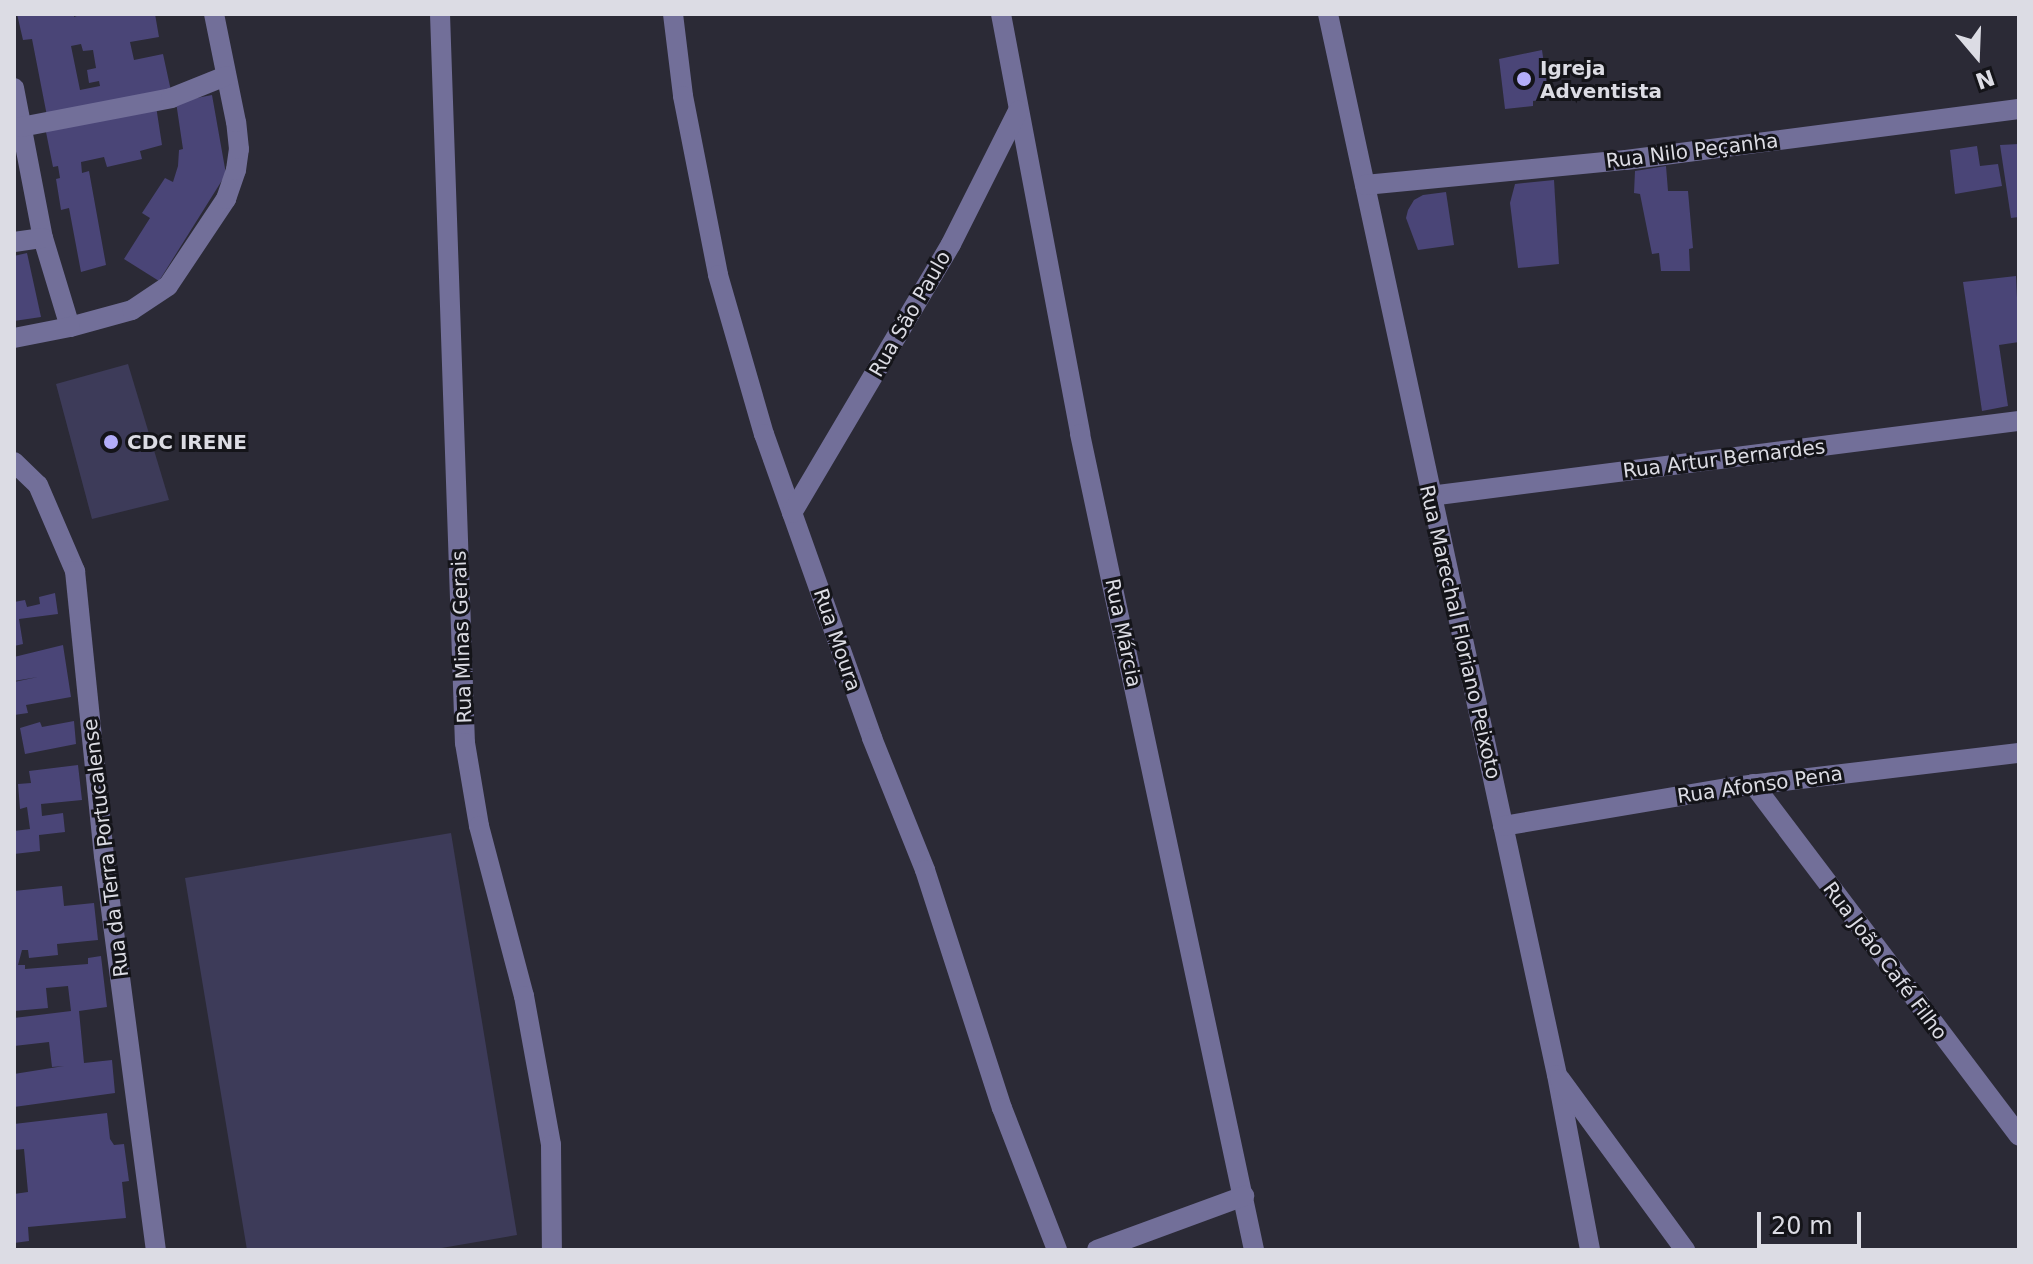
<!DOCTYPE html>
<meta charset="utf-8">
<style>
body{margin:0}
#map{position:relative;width:2033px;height:1264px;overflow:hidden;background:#2b2a36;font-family:"DejaVu Sans",sans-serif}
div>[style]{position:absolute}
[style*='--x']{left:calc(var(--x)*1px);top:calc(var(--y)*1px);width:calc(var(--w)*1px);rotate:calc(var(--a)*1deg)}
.green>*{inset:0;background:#3d3b59}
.building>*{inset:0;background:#4a4577}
.minor>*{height:20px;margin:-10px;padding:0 10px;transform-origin:10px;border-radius:10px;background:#726f99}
.dots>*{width:22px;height:22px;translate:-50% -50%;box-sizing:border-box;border:4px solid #141419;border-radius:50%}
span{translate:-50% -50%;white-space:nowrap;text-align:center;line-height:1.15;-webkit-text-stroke:6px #141419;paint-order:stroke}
.poi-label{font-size:20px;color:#dcdce4;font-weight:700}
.left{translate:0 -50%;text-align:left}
.street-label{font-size:20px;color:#dcdce4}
.frame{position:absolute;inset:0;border:16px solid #dcdce4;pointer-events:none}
.north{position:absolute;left:1937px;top:16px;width:80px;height:80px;-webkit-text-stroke:6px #141419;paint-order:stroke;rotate:161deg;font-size:22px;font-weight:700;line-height:32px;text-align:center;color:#dcdce4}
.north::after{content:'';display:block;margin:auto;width:28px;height:36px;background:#dcdce4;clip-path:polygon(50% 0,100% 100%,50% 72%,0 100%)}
.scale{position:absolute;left:1757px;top:1212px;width:104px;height:36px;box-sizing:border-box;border:4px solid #dcdce4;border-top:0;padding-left:10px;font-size:24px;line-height:28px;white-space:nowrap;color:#dcdce4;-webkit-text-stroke:6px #141419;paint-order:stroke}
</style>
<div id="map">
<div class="green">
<div style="clip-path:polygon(128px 364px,169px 500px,92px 519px,56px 384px)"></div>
<div style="clip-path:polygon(451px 833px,517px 1235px,430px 1250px,247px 1250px,185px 878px)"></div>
</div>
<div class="building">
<div style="clip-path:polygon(evenodd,17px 14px,74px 14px,74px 17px,82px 14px,155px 14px,159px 37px,130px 42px,134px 60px,163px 54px,171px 91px,47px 116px,32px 39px,23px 40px,17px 14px,81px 44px,83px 51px,93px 50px,96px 68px,87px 70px,89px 83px,99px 81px,100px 86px,80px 90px,71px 46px,81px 44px)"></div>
<div style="clip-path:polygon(1542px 50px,1549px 99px,1533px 101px,1533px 106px,1505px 109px,1499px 59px)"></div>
<div style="clip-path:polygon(212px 95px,226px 174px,159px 281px,124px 259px,150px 218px,142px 213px,165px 178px,173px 182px,178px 166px,179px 150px,183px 149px,176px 102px)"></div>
<div style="clip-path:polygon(156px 106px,162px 145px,140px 151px,142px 159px,107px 167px,104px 157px,81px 162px,82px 173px,89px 171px,106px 265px,81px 272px,69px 208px,61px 210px,56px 179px,60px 178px,58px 166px,53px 167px,45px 127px)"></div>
<div style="clip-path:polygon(2019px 144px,2019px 217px,2011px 218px,2000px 145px)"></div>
<div style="clip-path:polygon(1977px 146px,1980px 166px,1998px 164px,2002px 186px,1955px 194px,1950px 150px)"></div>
<div style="clip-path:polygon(1666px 166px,1668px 191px,1688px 191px,1693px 248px,1689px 249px,1690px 271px,1661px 271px,1659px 253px,1652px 254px,1640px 194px,1634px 193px,1635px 171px)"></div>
<div style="clip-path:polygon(1554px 180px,1559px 264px,1518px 268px,1510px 203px,1515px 184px)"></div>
<div style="clip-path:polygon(1446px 192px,1454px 245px,1418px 250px,1406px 218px,1408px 210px,1414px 200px,1423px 195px)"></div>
<div style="clip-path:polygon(27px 253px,41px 317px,14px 321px,14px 256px)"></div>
<div style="clip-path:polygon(2016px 276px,2019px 342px,1999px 345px,2008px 406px,1982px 411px,1963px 282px)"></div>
<div style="clip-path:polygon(55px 593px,58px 614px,19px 619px,23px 644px,14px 646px,14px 602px,25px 600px,27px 607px,40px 604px,39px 597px)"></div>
<div style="clip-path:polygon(63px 645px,71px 697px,26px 705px,28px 713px,14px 715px,14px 682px,38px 677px,14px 681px,14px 657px)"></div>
<div style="clip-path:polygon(74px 721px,76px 744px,25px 754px,20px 728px,40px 722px,42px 727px)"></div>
<div style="clip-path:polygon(78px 765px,82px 800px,41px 804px,42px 816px,63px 813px,65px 832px,39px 835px,40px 851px,14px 854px,14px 831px,30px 829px,27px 807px,20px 809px,18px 784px,31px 783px,29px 771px)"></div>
<div style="clip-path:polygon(62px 886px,64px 906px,94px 903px,98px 940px,57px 944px,58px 955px,29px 958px,28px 950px,22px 950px,18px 965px,25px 965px,25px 969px,88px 964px,88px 958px,101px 956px,107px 1007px,79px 1011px,84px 1063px,112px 1060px,115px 1093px,14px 1107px,14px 1074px,64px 1066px,52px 1067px,49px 1042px,14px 1046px,14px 1018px,71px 1011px,68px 986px,46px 988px,48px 1008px,14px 1011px,14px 891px)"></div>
<div style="clip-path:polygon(107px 1113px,110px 1139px,114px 1145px,124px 1144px,129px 1181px,122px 1182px,126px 1218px,28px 1227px,29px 1241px,14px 1243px,14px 1194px,28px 1192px,24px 1149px,14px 1150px,14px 1124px)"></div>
</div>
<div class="minor">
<div style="--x:440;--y:14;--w:729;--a:88.04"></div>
<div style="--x:465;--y:743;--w:84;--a:80.4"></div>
<div style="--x:479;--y:826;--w:176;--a:75.2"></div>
<div style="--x:524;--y:996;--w:151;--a:79.7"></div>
<div style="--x:551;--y:1145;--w:105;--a:89.5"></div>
<div style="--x:673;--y:14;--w:83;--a:83"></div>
<div style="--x:683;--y:96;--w:182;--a:78.9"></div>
<div style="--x:718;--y:275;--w:166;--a:73.9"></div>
<div style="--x:764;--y:434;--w:323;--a:70.4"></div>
<div style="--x:872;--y:738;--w:142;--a:68.1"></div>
<div style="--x:925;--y:870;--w:250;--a:72.1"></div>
<div style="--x:1002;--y:1108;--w:152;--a:68.8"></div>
<div style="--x:1001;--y:14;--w:427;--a:79.3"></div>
<div style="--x:1080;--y:434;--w:834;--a:77.96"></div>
<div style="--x:1328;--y:14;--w:1085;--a:77.82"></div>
<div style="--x:1557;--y:1075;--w:178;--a:79.3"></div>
<div style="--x:14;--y:88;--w:153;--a:79.1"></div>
<div style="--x:43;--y:238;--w:93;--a:73.1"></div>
<div style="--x:70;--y:327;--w:64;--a:-15.3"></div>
<div style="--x:132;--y:310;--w:43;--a:-33.7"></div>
<div style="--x:168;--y:286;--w:105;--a:-56.3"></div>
<div style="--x:226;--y:199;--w:31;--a:-71"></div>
<div style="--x:236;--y:170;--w:21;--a:-82"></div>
<div style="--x:239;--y:149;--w:27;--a:-96"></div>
<div style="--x:236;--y:122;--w:110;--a:-101.5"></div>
<div style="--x:21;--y:127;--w:153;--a:-10.9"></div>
<div style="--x:171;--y:98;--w:59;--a:-21.8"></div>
<div style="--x:1365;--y:185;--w:262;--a:-5.5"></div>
<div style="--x:1626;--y:160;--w:396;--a:-7.4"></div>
<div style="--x:14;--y:242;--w:29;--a:-8"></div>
<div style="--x:14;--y:338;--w:57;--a:-11.1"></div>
<div style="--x:14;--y:462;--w:33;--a:44"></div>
<div style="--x:38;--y:485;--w:94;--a:66.7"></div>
<div style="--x:75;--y:571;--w:286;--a:84.2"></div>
<div style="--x:104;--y:856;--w:397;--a:82.5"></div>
<div style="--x:1430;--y:496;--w:594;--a:-7.26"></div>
<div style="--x:792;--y:513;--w:312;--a:-59.4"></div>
<div style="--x:951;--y:244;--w:149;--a:-63.3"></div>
<div style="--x:1753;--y:784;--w:441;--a:52.9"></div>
<div style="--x:1503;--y:826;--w:233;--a:-9.6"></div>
<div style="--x:1733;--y:787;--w:288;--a:-6.8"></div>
<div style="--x:1560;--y:1079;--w:212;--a:53.8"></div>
<div style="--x:1097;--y:1250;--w:157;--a:-20.2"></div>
</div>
<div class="dots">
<div style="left:1524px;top:79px;background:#b3adf9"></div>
<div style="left:111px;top:442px;background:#b3adf9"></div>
</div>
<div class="poi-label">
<span class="left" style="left:1540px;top:80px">Igreja<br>Adventista</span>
<span class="left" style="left:127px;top:442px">CDC IRENE</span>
</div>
<div class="street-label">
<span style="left:1692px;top:151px;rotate:-7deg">Rua Nilo Peçanha</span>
<span style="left:910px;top:314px;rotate:-60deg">Rua São Paulo</span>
<span style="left:1724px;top:459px;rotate:-7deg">Rua Artur Bernardes</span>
<span style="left:1460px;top:632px;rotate:77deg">Rua Marechal Floriano Peixoto</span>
<span style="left:1123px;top:633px;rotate:78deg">Rua Márcia</span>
<span style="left:462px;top:637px;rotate:-92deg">Rua Minas Gerais</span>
<span style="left:837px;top:640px;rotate:71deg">Rua Moura</span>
<span style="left:1760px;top:785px;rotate:-8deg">Rua Afonso Pena</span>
<span style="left:106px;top:848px;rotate:-97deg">Rua da Terra Portucalense</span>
<span style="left:1885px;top:961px;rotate:53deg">Rua João Café Filho</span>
</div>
<div class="frame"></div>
<div class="north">N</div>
<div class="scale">20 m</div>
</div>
